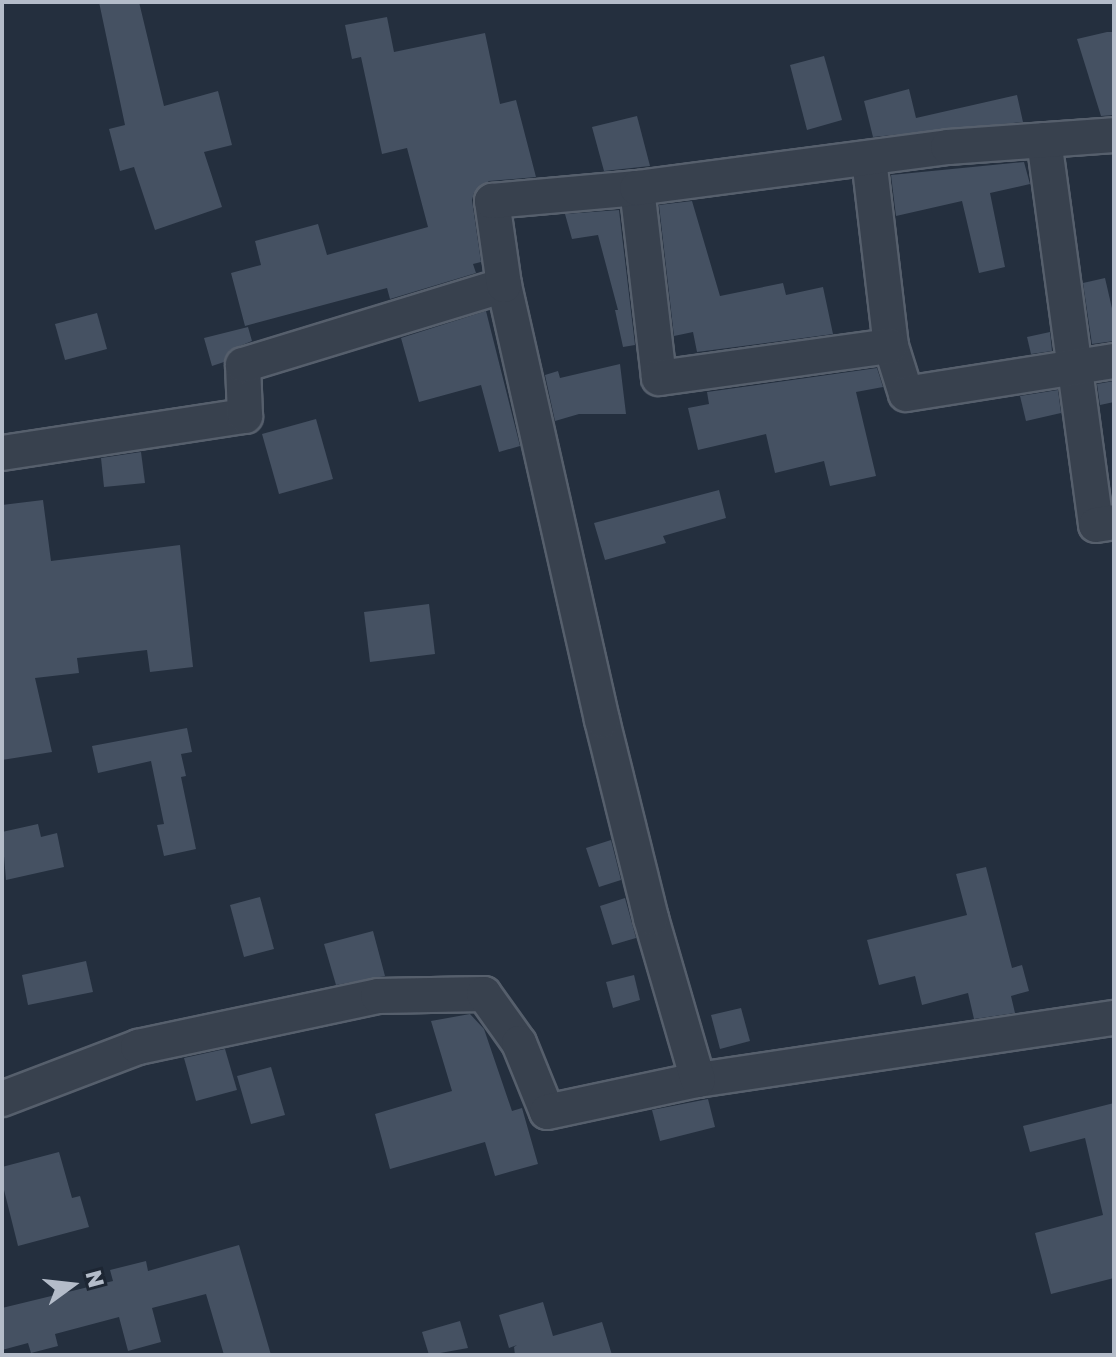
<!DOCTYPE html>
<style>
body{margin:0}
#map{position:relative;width:1116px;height:1357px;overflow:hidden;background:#242f3e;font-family:"Golos Text",sans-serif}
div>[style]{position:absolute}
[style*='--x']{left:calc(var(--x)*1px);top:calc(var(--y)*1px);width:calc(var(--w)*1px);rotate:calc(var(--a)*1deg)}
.building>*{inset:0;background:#455162}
.roads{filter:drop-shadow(2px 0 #565f6c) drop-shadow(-2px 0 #565f6c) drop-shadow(0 2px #565f6c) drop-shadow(0 -2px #565f6c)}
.street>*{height:34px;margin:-17px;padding:0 17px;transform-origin:17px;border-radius:17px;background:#38414e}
span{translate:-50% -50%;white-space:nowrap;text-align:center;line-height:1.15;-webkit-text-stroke:7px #1d2633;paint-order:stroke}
.frame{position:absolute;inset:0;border:4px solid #b4bcc9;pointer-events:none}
.north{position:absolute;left:32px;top:1245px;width:80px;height:80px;-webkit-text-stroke:6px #1d2633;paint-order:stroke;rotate:75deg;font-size:22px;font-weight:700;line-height:32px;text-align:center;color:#b4bcc9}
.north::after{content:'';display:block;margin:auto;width:28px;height:36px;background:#b4bcc9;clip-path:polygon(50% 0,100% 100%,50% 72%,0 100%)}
</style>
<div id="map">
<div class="building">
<div style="clip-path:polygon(99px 2px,139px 2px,164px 106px,218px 91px,232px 145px,204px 152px,222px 207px,155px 230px,134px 167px,120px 171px,109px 129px,125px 125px)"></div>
<div style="clip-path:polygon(387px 17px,394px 52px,485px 33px,500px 104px,516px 100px,536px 177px,489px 181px,474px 193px,472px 200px,481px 262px,473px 264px,476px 273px,390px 299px,387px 288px,245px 326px,231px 273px,261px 265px,255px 241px,318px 224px,327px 255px,428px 227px,407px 148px,382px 154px,361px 57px,352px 59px,345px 25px)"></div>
<div style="clip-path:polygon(1107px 32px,1114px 32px,1114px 115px,1101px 116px,1077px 39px)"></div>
<div style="clip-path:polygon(824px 56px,842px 120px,807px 130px,790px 65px)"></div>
<div style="clip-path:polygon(909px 89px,916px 118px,1017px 95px,1023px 122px,873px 137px,864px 101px)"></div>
<div style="clip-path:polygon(637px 116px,650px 166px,604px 171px,592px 127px)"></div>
<div style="clip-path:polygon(1024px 162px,1030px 184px,990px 193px,1005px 267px,979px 273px,962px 201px,896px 216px,891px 175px)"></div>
<div style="clip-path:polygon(692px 201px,720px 296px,783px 283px,786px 295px,823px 287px,833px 334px,697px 352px,693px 332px,674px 336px,659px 205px)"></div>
<div style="clip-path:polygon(619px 210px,635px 345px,623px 347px,615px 310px,618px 310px,598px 235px,572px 239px,565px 214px)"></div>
<div style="clip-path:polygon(1105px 278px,1114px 317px,1114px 341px,1092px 344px,1083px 283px)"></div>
<div style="clip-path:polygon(486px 311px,520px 446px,499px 452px,481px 385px,419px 402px,401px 338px)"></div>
<div style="clip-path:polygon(97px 313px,107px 349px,65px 360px,55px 324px)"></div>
<div style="clip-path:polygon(248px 327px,252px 341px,230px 350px,224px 362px,212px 366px,204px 338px)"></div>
<div style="clip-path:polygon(1050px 332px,1052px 351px,1031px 354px,1027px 337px)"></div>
<div style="clip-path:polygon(620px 364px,626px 414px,579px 414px,555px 421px,545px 375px,558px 371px,560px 378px)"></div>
<div style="clip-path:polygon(877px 368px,883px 387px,856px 392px,876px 476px,830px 486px,824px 461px,775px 473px,766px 434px,698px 450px,688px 408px,709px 404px,707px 392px)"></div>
<div style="clip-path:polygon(1114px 381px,1114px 402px,1100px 405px,1097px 384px)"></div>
<div style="clip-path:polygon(1058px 390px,1061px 413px,1026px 421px,1020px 396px)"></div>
<div style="clip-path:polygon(316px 419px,333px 479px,279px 494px,262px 434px)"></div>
<div style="clip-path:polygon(141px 452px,145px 483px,104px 487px,101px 458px)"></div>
<div style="clip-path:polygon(719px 490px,726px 518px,663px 536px,666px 543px,605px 560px,594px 523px)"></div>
<div style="clip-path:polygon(43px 500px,51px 561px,180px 545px,193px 667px,150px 672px,147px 650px,77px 658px,79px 673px,35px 678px,52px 752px,2px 760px,2px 505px)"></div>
<div style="clip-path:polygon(429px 604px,435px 654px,370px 662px,364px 612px)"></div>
<div style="clip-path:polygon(187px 728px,192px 752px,181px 754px,186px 776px,181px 777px,196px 849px,164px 856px,157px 825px,164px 824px,151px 761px,98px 773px,92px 746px)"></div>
<div style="clip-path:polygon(38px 824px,41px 837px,57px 833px,64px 867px,6px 880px,2px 832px)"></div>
<div style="clip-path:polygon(611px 840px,621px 880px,599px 887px,586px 848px)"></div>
<div style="clip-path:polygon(986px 867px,1012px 968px,1022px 965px,1029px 991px,1011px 996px,1015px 1013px,974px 1019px,968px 993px,922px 1005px,915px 976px,879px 985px,867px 940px,967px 915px,956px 874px)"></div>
<div style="clip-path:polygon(260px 897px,274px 949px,244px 957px,230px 905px)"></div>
<div style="clip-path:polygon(625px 898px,636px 938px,612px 945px,600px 906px)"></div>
<div style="clip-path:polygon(373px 931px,385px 976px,336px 985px,324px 944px)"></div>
<div style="clip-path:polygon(86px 961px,93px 992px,28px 1005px,22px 975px)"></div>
<div style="clip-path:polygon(634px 975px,640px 1000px,613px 1008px,606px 982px)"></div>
<div style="clip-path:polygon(741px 1008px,750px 1041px,720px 1049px,711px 1015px)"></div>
<div style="clip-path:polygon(470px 1014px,484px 1029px,512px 1111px,522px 1108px,538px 1164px,495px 1176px,485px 1142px,390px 1169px,375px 1114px,452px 1091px,431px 1021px)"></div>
<div style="clip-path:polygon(225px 1049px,237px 1090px,196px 1101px,184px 1058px)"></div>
<div style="clip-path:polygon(271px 1067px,285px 1115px,251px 1124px,237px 1076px)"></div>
<div style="clip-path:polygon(708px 1099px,715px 1127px,660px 1141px,652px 1110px)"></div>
<div style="clip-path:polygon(1114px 1103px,1114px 1278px,1051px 1294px,1035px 1233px,1103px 1215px,1085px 1138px,1030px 1152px,1023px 1126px)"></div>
<div style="clip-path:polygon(59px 1152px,72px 1198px,80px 1196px,89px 1227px,18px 1246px,2px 1182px,2px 1167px)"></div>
<div style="clip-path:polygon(239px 1245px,271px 1355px,224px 1355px,206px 1294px,152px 1308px,161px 1342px,128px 1351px,119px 1317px,55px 1334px,58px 1346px,31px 1353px,28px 1343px,2px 1350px,2px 1308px,113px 1281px,110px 1270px,146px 1261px,148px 1271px)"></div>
<div style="clip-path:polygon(543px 1302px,553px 1336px,602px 1322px,612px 1355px,515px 1355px,514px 1347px,517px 1345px,509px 1348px,499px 1315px)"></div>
<div style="clip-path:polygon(460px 1321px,468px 1348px,429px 1355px,422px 1332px)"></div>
</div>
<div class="roads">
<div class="street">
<div style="--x:1044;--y:140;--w:388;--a:82.3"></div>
<div style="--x:1096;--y:525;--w:18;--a:-9"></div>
<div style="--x:869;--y:159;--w:188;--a:83.3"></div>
<div style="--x:891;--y:346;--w:50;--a:72.6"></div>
<div style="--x:906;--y:394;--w:211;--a:-9"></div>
<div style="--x:637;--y:188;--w:191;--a:83.4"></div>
<div style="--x:659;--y:378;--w:234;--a:-7.9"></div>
<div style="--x:2;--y:453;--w:246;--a:-8.7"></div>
<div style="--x:245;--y:416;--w:51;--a:-92.2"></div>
<div style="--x:243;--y:365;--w:273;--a:-17"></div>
<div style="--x:698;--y:1080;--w:421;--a:-8.5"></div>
<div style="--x:2;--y:1099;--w:146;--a:-20.9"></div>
<div style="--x:138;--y:1047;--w:245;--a:-12"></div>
<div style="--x:378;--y:996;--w:106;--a:-1.1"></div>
<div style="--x:484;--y:994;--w:60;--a:54.5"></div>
<div style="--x:519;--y:1043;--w:74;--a:67.9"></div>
<div style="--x:547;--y:1112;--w:154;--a:-12"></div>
<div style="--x:698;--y:1080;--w:169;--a:-106.2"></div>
<div style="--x:651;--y:918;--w:204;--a:-103.9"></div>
<div style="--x:602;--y:720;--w:446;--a:-102.7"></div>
<div style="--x:504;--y:285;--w:85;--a:-98.1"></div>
<div style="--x:492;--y:201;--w:146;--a:-5.1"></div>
<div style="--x:637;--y:188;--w:314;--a:-7.5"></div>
<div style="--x:948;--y:147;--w:166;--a:-4.1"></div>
</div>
</div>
<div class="frame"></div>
<div class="north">N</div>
</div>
